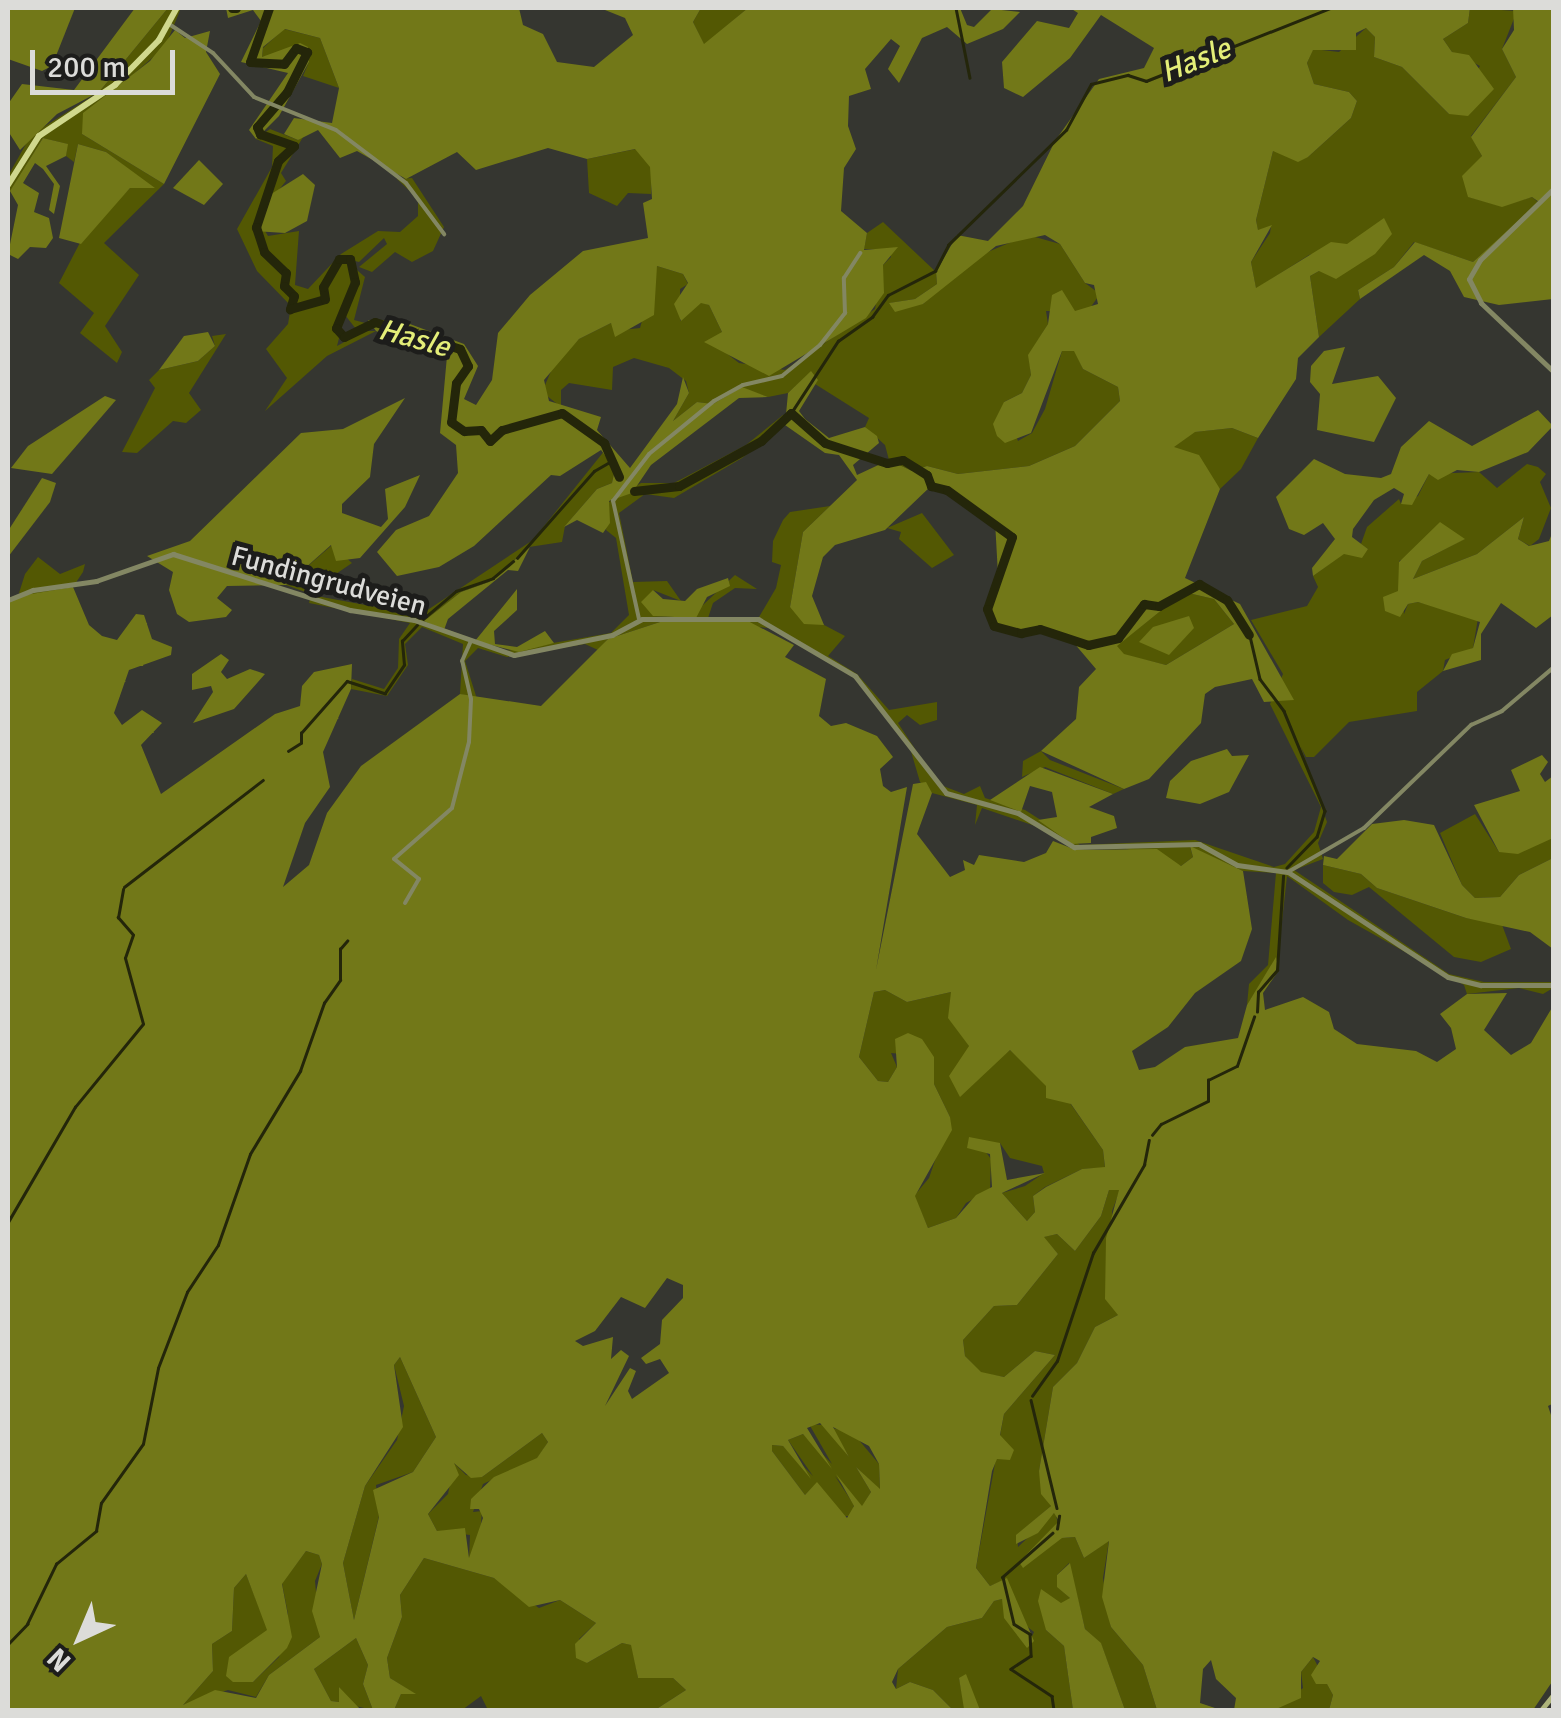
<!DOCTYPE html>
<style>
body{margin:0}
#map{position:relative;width:1561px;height:1718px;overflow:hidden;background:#353630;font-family:Signika,sans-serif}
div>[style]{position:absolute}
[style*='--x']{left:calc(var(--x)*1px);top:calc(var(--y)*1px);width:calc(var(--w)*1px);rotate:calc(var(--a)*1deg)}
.green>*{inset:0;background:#535803}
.forest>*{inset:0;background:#727818}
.stream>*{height:2.5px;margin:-1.25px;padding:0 1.25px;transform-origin:1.25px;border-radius:1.25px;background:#24260a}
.river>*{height:9px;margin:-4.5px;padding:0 4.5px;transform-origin:4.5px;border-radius:4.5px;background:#24260a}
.minor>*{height:4px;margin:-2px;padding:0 2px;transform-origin:2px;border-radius:2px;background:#838763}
.tertiary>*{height:5px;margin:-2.5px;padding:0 2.5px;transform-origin:2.5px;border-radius:2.5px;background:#838763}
.secondary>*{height:5px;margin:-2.5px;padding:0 2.5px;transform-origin:2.5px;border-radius:2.5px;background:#aeb47b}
.primary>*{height:6px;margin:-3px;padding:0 3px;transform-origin:3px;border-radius:3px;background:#d0d88d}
span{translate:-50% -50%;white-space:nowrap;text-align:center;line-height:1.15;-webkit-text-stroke:10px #1d1d1b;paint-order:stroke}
.street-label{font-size:28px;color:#dcdcd9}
.water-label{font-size:30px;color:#e4ee78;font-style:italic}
.frame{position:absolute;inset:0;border:10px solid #dcdcd9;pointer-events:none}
.north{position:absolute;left:30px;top:1588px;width:100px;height:100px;-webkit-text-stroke:8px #1d1d1b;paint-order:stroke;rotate:224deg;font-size:28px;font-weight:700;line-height:40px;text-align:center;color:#dcdcd9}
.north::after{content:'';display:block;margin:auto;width:35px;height:45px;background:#dcdcd9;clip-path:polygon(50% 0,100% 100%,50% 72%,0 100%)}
.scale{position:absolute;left:30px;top:50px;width:145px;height:45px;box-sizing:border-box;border:5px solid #dcdcd9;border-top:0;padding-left:12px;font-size:30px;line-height:35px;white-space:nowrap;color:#dcdcd9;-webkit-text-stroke:8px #1d1d1b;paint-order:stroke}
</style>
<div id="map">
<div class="green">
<div style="clip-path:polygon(168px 8px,181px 8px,165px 47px,94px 108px,82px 134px,164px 184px,104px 243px,139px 275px,105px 326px,122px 352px,117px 363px,80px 333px,94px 313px,59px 283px,85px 233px,130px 188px,153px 188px,106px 152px,78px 144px,74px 162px,66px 156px,67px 144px,43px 138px,8px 195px,8px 176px,31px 135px,99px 92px)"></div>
<div style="clip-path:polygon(701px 8px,748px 8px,704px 45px,693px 22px)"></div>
<div style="clip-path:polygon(1470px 8px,1517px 11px,1502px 49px,1516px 77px,1471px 136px,1482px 156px,1469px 197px,1501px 206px,1532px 197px,1539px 203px,1473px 262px,1414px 242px,1394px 267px,1358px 290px,1360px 299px,1319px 337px,1310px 276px,1319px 271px,1369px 224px,1347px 245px,1309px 255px,1256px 289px,1251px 262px,1270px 233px,1271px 226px,1258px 231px,1256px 220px,1273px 151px,1308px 157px,1351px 118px,1357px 101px,1349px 92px,1314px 84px,1307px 63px,1313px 49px,1339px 52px,1366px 28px,1375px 37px,1374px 57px,1402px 67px,1449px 114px,1480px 66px,1452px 52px,1443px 39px,1468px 23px)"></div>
<div style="clip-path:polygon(284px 29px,320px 38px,339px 88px,303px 76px,309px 62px,286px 53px,262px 57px,263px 48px)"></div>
<div style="clip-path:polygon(270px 129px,298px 140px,305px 134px,281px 173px,286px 181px,257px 217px,268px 236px,299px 231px,295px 285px,308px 289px,341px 254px,378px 231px,400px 232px,418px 216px,418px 199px,397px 179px,412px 178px,444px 227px,433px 251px,412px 262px,395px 252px,372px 272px,359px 267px,387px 244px,384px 238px,359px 262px,343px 258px,365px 277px,354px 320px,369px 324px,356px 329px,345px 315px,337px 346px,365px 331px,376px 331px,327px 356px,265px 411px,287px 378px,266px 349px,288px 324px,291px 306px,257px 271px,237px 229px,272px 167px,273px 146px,256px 139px)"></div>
<div style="clip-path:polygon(636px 149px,651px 167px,651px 194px,628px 193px,617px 206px,589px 193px,587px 159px)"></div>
<div style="clip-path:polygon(883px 222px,936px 272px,937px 284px,915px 299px,890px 303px,923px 304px,971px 259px,1028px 235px,1060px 244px,1085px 283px,1100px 294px,1088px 311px,1046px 311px,1048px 324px,1029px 355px,1031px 375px,1022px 393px,1004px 402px,1018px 441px,1032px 433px,1045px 409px,1062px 351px,1075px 350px,1083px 369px,1118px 387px,1120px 401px,1075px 446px,1029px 466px,958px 474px,927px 466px,912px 471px,889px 460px,885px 445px,865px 427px,869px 418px,815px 384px,811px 372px,788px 393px,768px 397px,741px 388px,713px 404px,697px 402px,673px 421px,689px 393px,686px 381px,669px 368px,634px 358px,613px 367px,612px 390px,569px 383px,561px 390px,561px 407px,542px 392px,555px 362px,579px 339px,611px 323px,622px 330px,640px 328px,657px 266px,683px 274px,688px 284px,680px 289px,680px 321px,701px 302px,709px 305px,722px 332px,721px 349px,739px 363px,785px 370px,875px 309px,883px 265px,891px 257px,888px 249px,864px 249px,867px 233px)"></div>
<div style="clip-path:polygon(226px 334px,189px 393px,201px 410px,186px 423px,173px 421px,137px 453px,122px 452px,155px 388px,149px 380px,159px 370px,198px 361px,215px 346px,212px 336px)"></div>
<div style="clip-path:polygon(783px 415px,785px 425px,742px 458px,674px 498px,645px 494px,619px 513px,633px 582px,667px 581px,681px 601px,653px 590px,654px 616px,689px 618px,735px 575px,757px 589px,735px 588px,713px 603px,708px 618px,759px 617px,776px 588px,781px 565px,772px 562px,773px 541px,783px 520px,790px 512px,830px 506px,803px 532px,790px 607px,845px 636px,828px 656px,857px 674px,889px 710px,937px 702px,937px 720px,920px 725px,907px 715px,898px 723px,938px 784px,964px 794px,980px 786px,985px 798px,1025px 810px,1080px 845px,1195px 840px,1274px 867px,1285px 864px,1314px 832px,1321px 807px,1270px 704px,1283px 674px,1251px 620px,1307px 606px,1318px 587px,1313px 576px,1344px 553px,1368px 549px,1361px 544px,1367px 527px,1399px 499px,1401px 504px,1418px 496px,1429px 474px,1479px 472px,1497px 488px,1527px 464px,1538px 467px,1546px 474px,1540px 482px,1551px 508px,1539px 539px,1530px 546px,1518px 539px,1524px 517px,1477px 554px,1413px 579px,1422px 561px,1464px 539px,1456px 536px,1399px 561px,1404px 614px,1408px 604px,1418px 602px,1478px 618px,1473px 648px,1445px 660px,1443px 671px,1417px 692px,1417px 711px,1349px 722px,1314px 757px,1306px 757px,1301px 747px,1327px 822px,1318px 843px,1323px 859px,1294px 870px,1449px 974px,1484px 982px,1553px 982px,1553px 988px,1543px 994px,1519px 988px,1467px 994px,1464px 985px,1348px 920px,1287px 876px,1278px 958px,1247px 1005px,1249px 984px,1268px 965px,1276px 873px,1243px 871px,1190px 847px,1193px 857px,1181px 866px,1124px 848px,1076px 850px,1041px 828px,982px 808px,975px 825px,977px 805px,932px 793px,920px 782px,910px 748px,853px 676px,771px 628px,660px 622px,608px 639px,598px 650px,585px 644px,507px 657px,478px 648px,465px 661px,477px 699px,460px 694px,463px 644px,422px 627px,405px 644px,408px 665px,387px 696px,351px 689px,352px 679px,384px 689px,398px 668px,399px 639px,410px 623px,309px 603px,311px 595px,420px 615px,533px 540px,605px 450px,615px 469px,612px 483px,597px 489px,565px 526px,562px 542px,529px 547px,489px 582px,461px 592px,424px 621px,506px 651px,611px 633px,629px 615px,616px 538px,606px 530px,609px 502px,641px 483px,674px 483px,746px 445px)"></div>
<div style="clip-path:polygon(1232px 428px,1258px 438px,1241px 469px,1220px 489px,1173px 447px,1194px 432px)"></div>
<div style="clip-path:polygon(922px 513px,954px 555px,932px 568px,899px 539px,901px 532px,887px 528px)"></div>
<div style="clip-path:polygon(332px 545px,352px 563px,308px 593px,286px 585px)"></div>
<div style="clip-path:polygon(38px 557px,60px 574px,85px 564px,83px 572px,73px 587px,24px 597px,19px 593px,25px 574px)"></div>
<div style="clip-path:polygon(1184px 592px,1214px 599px,1234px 624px,1166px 665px,1124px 655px,1116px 646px)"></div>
<div style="clip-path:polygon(1041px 751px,1050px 760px,1124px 789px,1113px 794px,1045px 767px,1022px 777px,1023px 761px)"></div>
<div style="clip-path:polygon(1475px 814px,1499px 852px,1553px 838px,1553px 858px,1519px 875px,1500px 897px,1475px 898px,1462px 885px,1440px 833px)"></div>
<div style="clip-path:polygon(1323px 865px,1361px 874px,1377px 888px,1466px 918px,1501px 922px,1511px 949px,1481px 962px,1454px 957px,1369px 887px,1352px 895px,1334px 892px,1323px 883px)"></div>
<div style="clip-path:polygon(885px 990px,907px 1002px,951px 992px,969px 1046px,964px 1087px,1010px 1050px,1070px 1103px,1103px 1150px,1105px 1168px,1082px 1169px,1045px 1187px,1033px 1196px,1035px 1212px,1027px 1221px,1002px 1193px,1025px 1186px,1044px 1173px,1042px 1166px,1010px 1158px,1000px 1143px,985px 1151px,991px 1159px,990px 1190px,966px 1203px,956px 1218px,928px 1228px,914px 1196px,929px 1178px,950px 1117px,934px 1084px,934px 1057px,891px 1053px,897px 1067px,888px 1082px,878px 1081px,859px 1057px,874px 992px)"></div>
<div style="clip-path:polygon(1109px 1190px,1120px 1190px,1112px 1211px,1118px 1315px,1095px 1327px,1077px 1363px,1053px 1387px,1039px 1471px,1051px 1506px,1017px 1535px,1018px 1547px,1055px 1512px,1062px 1538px,1075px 1537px,1084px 1558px,1109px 1540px,1103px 1578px,1111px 1627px,1143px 1665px,1157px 1710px,1125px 1710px,1101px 1644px,1085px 1629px,1069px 1563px,1057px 1575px,1058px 1587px,1070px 1598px,1046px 1630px,1064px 1646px,1073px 1710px,980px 1710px,959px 1678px,965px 1708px,952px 1709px,933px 1690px,910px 1682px,896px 1689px,898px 1669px,947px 1627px,982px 1618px,994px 1601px,1002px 1599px,1027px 1647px,1034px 1632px,1019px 1620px,1007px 1579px,990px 1586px,976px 1568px,1004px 1414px,1055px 1355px,1035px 1351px,1004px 1377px,981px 1373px,965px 1356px,963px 1340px,994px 1306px,1017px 1305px,1058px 1254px,1043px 1237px,1057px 1234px,1075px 1251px,1101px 1216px)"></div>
<div style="clip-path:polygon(400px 1357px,436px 1437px,413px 1472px,376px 1485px,379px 1516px,354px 1620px,343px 1563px,365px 1486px,397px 1440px,404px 1406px,394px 1365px)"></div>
<div style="clip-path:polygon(809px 1424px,824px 1425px,849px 1457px,832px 1428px,853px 1433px,879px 1464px,880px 1490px,856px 1467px,871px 1492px,862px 1507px,835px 1476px,854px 1505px,851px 1516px,843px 1516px,817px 1483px,805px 1495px,772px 1451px,772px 1445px,783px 1446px,813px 1476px,788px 1440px,803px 1434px,832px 1464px)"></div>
<div style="clip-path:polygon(542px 1433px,548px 1442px,537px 1459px,483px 1484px,473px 1512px,482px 1511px,480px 1535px,469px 1559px,470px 1535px,437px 1531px,428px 1514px,448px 1494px,454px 1463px,466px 1475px,482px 1477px)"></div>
<div style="clip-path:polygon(306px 1551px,319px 1555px,322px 1564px,315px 1581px,320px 1637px,269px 1675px,256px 1697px,228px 1690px,183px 1705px,213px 1671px,212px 1644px,232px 1631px,234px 1588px,246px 1574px,268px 1630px,245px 1651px,253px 1682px,279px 1657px,288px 1614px,282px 1583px)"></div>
<div style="clip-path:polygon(424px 1558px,494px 1578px,539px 1608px,560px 1600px,596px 1623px,579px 1639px,587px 1663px,622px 1643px,632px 1645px,638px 1678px,673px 1678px,686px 1690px,655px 1710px,488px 1710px,481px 1696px,462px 1710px,394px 1710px,401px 1694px,415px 1694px,390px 1678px,387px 1658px,402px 1617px,400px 1595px)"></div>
<div style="clip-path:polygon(356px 1638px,368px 1665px,363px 1684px,373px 1710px,351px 1705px,339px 1687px,339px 1702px,331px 1701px,314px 1669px)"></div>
<div style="clip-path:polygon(1313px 1657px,1333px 1695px,1329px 1710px,1274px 1710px,1303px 1688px,1301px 1672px)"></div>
</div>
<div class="forest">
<div style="clip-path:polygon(8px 8px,75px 8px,52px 66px,42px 71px,8px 59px)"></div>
<div style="clip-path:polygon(135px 8px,168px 8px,99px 92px,57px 114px,20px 150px,8px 131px,8px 104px,22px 84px,74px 90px)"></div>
<div style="clip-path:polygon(226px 8px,519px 8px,523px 25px,543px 34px,557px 62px,594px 67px,633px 35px,625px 18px,600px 8px,701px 8px,693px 22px,704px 44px,748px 8px,960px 8px,967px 25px,974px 27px,992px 9px,1020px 12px,1003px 29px,967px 44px,947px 27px,922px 38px,899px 83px,888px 69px,900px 46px,891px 39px,865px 69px,871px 89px,849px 96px,848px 126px,856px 149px,844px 168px,841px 211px,867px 233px,864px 250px,898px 247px,883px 265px,884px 293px,866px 318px,769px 376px,704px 342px,722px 332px,709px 305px,701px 303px,681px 321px,674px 304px,688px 283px,683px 274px,657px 266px,654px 315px,615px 337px,611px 323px,579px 339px,544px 380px,549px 401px,601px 417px,597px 430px,630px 468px,677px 404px,683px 377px,689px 393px,673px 421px,697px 402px,713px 404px,742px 387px,768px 397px,739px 398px,651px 465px,632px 493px,609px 501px,610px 523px,603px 533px,577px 520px,564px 527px,597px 489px,612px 483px,615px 469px,601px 450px,560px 476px,551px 475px,474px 546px,439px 567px,397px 576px,377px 552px,396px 530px,429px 516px,458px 473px,456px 445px,440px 433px,447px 356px,434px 347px,419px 351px,376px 331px,368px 320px,399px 320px,464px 344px,478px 366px,464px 399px,476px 405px,492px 380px,498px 333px,530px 295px,583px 251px,648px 238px,643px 203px,652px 199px,650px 167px,635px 149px,587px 159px,548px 148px,476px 170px,457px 152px,406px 179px,357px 151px,340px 158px,318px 130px,298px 140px,284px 134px,294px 118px,332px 123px,339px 88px,320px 38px,285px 29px,263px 47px,262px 57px,300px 43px,308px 47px,309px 62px,279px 116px,256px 139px,249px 130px,288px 73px,241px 62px,261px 21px,253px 10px,228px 18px)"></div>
<div style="clip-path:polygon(evenodd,1070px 8px,1470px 8px,1468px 23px,1443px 39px,1452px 52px,1469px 55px,1494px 89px,1468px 116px,1449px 114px,1402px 67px,1374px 57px,1375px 37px,1366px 28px,1356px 33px,1356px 50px,1313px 50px,1307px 63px,1314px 84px,1349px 92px,1357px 101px,1351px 118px,1308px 157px,1298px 162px,1273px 151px,1256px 220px,1258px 230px,1272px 225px,1251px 262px,1256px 288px,1331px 242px,1347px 244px,1384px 218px,1392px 234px,1375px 254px,1336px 279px,1319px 271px,1310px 276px,1319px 337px,1298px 358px,1296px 379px,1258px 438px,1232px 428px,1195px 432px,1174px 447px,1199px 455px,1220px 489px,1185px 578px,1240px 604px,1294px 700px,1264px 702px,1252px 679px,1215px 687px,1205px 694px,1201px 723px,1149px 779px,1124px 789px,1041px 751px,1076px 719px,1079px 687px,1096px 669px,1068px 636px,1040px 629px,1021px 633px,989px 621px,998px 575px,995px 521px,947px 490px,931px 486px,885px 530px,835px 545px,823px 557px,812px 596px,824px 625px,804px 624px,790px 607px,803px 532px,857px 480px,839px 455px,825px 453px,785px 425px,788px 393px,811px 371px,818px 380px,799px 411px,805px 419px,829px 438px,865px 427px,877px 436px,879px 443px,853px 465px,857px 475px,889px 460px,912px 471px,927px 466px,958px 474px,1029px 466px,1075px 446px,1120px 401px,1118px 387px,1083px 369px,1074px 351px,1062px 351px,1031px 433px,1005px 443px,997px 436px,993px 424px,1004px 402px,1022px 393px,1031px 375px,1028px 355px,1048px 324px,1052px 295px,1062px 290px,1075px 311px,1098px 304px,1094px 285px,1085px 283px,1060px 244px,1045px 235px,996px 246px,923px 304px,895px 312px,889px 303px,915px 299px,937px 284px,936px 272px,957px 235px,988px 241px,1023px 206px,1055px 141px,1099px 79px,1144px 68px,1154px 48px,1101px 15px,1070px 58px,1023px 97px,1004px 88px,1002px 62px,1037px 21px,1069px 28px,1078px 13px,1070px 8px,1184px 592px,1214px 599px,1234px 624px,1166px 665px,1124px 654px,1117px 646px,1184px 592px)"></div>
<div style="clip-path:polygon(1513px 8px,1553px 8px,1553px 299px,1499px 305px,1464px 297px,1450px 271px,1424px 255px,1360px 299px,1358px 290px,1394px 267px,1415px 242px,1473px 262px,1539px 202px,1532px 197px,1502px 207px,1468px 197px,1462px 176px,1482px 156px,1471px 137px,1516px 77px,1502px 49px,1514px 30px)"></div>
<div style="clip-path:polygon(175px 30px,185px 38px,210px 31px,206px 52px,220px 74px,164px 184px,82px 134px,83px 113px,150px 61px)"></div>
<div style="clip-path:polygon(43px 138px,68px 144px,66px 156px,46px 166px,60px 186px,54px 214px,49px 210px,54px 184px,43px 169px,35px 163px,23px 183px,39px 193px,34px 212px,49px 218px,53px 238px,46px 248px,30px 247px,18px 259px,8px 254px,18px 205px,10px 191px)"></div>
<div style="clip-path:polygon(78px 144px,106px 152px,155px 188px,130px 188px,81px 244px,59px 238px)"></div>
<div style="clip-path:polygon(199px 160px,223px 184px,204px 205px,173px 188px)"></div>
<div style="clip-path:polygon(303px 174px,315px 185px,307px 221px,285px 233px,253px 231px,268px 196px)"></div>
<div style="clip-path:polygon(208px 332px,215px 346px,198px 361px,159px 370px,184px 336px)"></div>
<div style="clip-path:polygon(1345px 347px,1332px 384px,1378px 376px,1396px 398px,1374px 442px,1317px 430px,1320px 394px,1310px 382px,1311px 366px,1324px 351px)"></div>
<div style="clip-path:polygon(105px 396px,116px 400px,52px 474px,11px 468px,28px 446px)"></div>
<div style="clip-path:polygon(405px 398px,374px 444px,370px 477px,342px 504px,342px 513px,381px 527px,388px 519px,385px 489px,420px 475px,405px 507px,360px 558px,336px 561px,331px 545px,286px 585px,227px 586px,217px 598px,232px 610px,226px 617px,189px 622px,177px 614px,169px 590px,173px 572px,147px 556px,190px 541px,301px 433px,343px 429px)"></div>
<div style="clip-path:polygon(1538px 410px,1553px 426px,1528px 452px,1479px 472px,1457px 470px,1438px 480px,1429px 474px,1412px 505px,1401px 504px,1404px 494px,1394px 488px,1374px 500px,1353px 529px,1352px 537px,1368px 549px,1362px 558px,1344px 554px,1313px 576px,1312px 568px,1335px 539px,1323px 523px,1304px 535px,1289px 529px,1276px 497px,1314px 459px,1345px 474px,1381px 478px,1391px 474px,1401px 447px,1429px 421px,1472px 446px)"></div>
<div style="clip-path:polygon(42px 478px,56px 483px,50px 502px,8px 557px,8px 531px)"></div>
<div style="clip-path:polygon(1524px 517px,1518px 539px,1529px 546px,1549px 541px,1553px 531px,1553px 615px,1536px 628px,1501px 603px,1481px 634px,1481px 660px,1443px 671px,1452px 654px,1473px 648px,1480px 622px,1418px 602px,1408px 604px,1400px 617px,1385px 611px,1383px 597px,1398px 591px,1399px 562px,1440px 522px,1465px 539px,1422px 561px,1413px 579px,1477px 554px)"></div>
<div style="clip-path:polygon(530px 547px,518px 571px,508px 570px,448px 619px,444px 630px,424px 621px,461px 592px,489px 582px)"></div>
<div style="clip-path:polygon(728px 578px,730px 586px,707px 597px,696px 618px,653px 616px,641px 602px,653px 590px,663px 599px,685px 601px,697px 589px)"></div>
<div style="clip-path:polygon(evenodd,73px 587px,89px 625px,102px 636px,117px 640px,136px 614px,144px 615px,152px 639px,172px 647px,171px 655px,129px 670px,114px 713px,122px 725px,142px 710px,162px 723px,141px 745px,161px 794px,275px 714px,300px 706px,302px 686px,314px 672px,352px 664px,351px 689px,323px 752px,330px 787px,305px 823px,283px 887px,309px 865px,327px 813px,361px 766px,460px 694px,541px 706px,608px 639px,660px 622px,746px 620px,794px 645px,785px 657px,826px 679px,819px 716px,831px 726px,846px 723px,877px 736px,893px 757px,880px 769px,883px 786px,891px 792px,907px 787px,876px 970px,913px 784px,926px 782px,932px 793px,917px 834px,950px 877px,965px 870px,963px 860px,974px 865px,979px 855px,1024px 862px,1046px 853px,1053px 841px,1076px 850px,1157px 849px,1181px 866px,1193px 857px,1190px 846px,1243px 871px,1252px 929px,1241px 961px,1195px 993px,1168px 1027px,1132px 1051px,1139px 1070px,1155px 1067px,1185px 1047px,1238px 1038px,1247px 1005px,1276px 957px,1279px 970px,1263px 993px,1265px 1010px,1303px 997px,1329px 1012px,1334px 1029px,1357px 1044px,1416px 1051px,1437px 1062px,1456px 1049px,1451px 1028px,1440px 1014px,1467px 994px,1507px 993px,1484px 1030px,1511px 1055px,1531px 1043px,1553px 1006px,1554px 1403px,1548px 1406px,1554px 1424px,1554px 1679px,1533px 1710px,1329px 1710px,1333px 1695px,1327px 1684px,1316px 1684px,1311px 1675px,1320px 1661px,1313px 1657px,1301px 1672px,1301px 1698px,1274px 1710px,1234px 1710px,1236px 1698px,1216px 1679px,1211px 1660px,1203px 1669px,1200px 1703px,1221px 1710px,1157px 1710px,1143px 1665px,1111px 1627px,1102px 1597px,1109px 1541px,1084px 1558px,1075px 1537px,1062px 1538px,1023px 1568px,1019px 1562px,1059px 1521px,1054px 1513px,1038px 1533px,1016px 1544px,1016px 1535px,1051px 1506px,1041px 1494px,1039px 1471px,1053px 1387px,1077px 1363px,1095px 1327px,1118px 1315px,1105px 1299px,1106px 1238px,1119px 1190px,1109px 1190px,1101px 1216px,1075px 1251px,1057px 1234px,1044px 1237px,1058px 1254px,1017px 1305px,994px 1306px,963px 1340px,965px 1356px,981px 1372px,1004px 1377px,1035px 1351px,1055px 1355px,1004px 1414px,1000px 1435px,1014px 1450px,1010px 1460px,997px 1459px,992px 1471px,976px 1568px,990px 1586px,1007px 1578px,1034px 1641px,1027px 1648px,1004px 1618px,1002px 1599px,994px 1601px,982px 1618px,947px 1627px,898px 1669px,892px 1682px,896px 1689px,910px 1682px,933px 1690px,952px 1709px,964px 1709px,959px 1678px,966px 1674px,980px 1710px,655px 1710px,686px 1690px,673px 1678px,638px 1678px,631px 1645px,622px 1643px,587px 1663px,576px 1658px,575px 1644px,596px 1623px,560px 1600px,529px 1607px,494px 1578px,424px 1558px,400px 1595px,402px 1617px,387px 1658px,390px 1678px,416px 1694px,401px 1694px,394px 1710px,373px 1710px,363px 1684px,368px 1665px,356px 1638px,314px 1669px,331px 1701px,339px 1702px,339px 1687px,361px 1710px,8px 1710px,8px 598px,73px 587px,885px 990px,907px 1002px,951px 992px,948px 1018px,969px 1046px,949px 1076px,960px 1097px,1010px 1050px,1046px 1086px,1046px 1098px,1071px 1104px,1103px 1150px,1105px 1167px,1082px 1169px,1046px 1187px,1033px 1196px,1035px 1212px,1027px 1221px,1002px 1193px,1045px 1173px,1007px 1180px,1000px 1143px,969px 1137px,967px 1148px,990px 1154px,992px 1187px,976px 1195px,956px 1218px,928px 1228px,915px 1196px,952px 1130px,950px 1117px,934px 1084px,934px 1057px,922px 1039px,908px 1033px,895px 1039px,897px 1067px,888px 1082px,878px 1081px,859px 1057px,874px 992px,885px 990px,73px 587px,667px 1278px,683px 1285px,683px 1298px,662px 1320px,660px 1344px,641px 1358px,646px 1364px,660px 1359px,669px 1373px,632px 1399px,628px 1391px,636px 1371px,630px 1368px,605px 1406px,629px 1356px,621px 1350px,611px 1359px,613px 1337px,583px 1346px,575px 1341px,595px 1331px,621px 1297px,645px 1308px,667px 1278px,73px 587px,400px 1357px,436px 1437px,413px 1472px,373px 1490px,379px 1517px,354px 1620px,343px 1563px,365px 1486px,403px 1427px,394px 1365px,400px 1357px,73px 587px,820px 1423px,849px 1457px,833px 1427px,869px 1446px,879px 1464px,880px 1489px,856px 1467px,871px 1492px,862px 1506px,836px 1474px,854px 1506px,847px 1518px,817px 1482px,805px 1495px,772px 1451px,772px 1445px,783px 1446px,811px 1479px,788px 1440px,803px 1434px,832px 1469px,807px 1428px,820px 1423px,73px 587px,542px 1433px,548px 1442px,537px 1458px,494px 1477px,471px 1499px,470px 1509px,479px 1509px,483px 1518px,469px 1558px,465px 1528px,437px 1531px,428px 1514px,459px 1475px,454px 1463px,471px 1478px,482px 1477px,542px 1433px,73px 587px,306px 1551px,319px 1555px,322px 1564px,312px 1611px,320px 1637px,269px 1675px,256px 1698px,215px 1690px,183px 1705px,213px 1671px,212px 1644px,232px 1631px,234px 1588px,246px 1574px,267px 1630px,229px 1657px,226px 1676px,233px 1682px,253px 1682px,287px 1648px,292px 1637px,282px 1584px,306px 1551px)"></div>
<div style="clip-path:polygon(517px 589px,517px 610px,494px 631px,495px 644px,517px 647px,545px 631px,554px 643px,519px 652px,475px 641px)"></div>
<div style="clip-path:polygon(1189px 616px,1194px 628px,1169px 655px,1139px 642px,1153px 627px)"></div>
<div style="clip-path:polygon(221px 654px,229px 660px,221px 672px,227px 679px,250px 669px,265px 674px,234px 709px,193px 723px,213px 692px,211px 686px,192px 690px,192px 674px)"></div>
<div style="clip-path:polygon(1227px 749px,1232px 756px,1249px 755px,1229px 792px,1200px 804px,1166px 798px,1170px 781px,1191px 761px)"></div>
<div style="clip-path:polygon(1542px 755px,1548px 762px,1540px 774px,1545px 782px,1553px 776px,1553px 838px,1518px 854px,1499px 852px,1474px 805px,1520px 791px,1511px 770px)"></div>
<div style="clip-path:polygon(1040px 767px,1113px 794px,1089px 807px,1114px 816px,1117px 828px,1091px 837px,1091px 843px,1072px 844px,1038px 820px,1057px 817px,1052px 792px,1030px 786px,1021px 812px,990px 800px)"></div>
<div style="clip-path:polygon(1404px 820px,1434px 825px,1462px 885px,1475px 898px,1500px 897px,1519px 875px,1553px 858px,1553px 949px,1530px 932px,1466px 918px,1377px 888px,1361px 874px,1323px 865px,1324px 856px,1337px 859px,1372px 824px)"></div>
<div style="clip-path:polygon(1070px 1563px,1085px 1629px,1101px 1643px,1125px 1710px,1073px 1710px,1064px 1646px,1046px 1630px,1038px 1601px,1041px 1589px,1061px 1603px,1070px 1598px,1057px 1587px,1057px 1575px)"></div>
</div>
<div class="stream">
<div style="--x:269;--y:8;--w:1;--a:0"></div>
<div style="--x:956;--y:8;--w:71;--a:78.7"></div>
<div style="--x:791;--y:413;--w:86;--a:-56.9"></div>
<div style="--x:838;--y:341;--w:42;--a:-35.2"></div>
<div style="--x:872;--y:317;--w:27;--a:-54"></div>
<div style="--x:888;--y:295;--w:53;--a:-27.1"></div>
<div style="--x:935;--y:271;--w:29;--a:-63"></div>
<div style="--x:948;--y:245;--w:165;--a:-44.3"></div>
<div style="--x:1066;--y:130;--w:52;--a:-61.5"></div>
<div style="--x:1091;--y:84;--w:38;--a:-14"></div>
<div style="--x:1128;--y:75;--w:19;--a:18"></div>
<div style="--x:1146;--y:81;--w:198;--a:-21.6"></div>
<div style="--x:517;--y:558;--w:116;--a:-48.5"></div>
<div style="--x:594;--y:471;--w:22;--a:-30"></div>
<div style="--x:423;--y:619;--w:43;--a:-40.3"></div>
<div style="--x:456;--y:591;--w:39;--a:-19"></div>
<div style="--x:493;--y:578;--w:26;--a:-40"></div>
<div style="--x:1250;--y:636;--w:44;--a:76.9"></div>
<div style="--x:1260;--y:679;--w:40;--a:53"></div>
<div style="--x:1284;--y:711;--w:108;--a:67.7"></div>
<div style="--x:1325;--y:811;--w:27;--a:107"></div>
<div style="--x:1317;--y:837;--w:43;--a:134.1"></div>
<div style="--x:288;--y:751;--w:15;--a:-32"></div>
<div style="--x:301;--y:743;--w:10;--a:-90"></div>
<div style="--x:301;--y:733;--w:69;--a:-48.5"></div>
<div style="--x:347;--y:681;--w:40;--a:18"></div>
<div style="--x:385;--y:693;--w:34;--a:-56"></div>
<div style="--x:404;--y:665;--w:24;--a:-95"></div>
<div style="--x:402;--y:641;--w:22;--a:-47"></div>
<div style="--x:124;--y:887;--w:175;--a:-37.6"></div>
<div style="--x:1257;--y:1012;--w:20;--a:-87"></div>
<div style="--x:1258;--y:992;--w:29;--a:-49"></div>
<div style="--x:1277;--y:970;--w:94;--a:-86.3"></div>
<div style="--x:1152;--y:1135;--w:14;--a:-51"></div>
<div style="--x:1161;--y:1124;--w:52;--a:-26.1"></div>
<div style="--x:1208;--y:1101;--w:21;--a:-90"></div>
<div style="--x:1208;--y:1080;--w:32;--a:-26"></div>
<div style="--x:1237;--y:1066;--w:52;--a:-70.9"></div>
<div style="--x:8;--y:1222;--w:133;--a:-59.8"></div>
<div style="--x:75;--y:1107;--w:107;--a:-50.7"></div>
<div style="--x:143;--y:1024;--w:68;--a:-105.3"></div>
<div style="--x:125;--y:958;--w:24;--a:-71"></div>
<div style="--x:133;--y:935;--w:23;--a:-131"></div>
<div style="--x:118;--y:918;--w:29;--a:-80"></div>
<div style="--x:1032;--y:1396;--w:43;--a:-54.5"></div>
<div style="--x:1057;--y:1361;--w:114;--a:-71.6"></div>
<div style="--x:1093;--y:1253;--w:102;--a:-59.9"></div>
<div style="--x:1144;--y:1165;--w:25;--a:-79"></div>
<div style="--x:1031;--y:1400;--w:111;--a:76.5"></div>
<div style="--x:1057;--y:1529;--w:13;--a:-81"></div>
<div style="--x:1053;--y:1533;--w:67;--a:138.7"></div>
<div style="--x:1003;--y:1577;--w:48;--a:76.8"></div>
<div style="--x:1014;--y:1624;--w:19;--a:32"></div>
<div style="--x:1030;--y:1634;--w:22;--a:87"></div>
<div style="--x:1031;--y:1656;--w:24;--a:147"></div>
<div style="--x:1011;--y:1669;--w:49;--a:33.4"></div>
<div style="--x:1052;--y:1696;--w:14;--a:82"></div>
<div style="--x:8;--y:1644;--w:28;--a:-46"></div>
<div style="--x:27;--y:1624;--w:67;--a:-64.2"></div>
<div style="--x:56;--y:1564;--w:52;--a:-39.5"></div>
<div style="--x:96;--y:1531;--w:28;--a:-80"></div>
<div style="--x:101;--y:1503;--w:72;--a:-54.6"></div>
<div style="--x:143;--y:1444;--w:77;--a:-78.8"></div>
<div style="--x:158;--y:1368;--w:81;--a:-69.1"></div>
<div style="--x:187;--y:1292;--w:56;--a:-56.6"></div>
<div style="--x:218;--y:1245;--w:96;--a:-70.6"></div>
<div style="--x:250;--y:1154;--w:97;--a:-58.9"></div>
<div style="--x:300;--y:1071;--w:72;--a:-70.6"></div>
<div style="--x:324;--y:1003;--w:28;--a:-55"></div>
<div style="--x:340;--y:980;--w:31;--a:-90"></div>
<div style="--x:340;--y:949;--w:11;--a:-49"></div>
</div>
<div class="river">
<div style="--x:232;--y:8;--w:4;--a:0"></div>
<div style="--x:269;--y:8;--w:57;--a:109.4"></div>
<div style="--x:250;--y:62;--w:34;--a:3"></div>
<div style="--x:284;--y:64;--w:20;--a:-53"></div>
<div style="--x:296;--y:48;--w:12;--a:20"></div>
<div style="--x:307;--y:52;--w:45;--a:116.6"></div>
<div style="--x:287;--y:92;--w:46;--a:130.6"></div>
<div style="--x:257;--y:127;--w:8;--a:67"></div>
<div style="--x:260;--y:134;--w:36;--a:19"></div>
<div style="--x:294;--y:146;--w:22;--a:137"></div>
<div style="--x:278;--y:161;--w:70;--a:108.4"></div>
<div style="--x:256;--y:227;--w:26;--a:72"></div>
<div style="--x:264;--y:252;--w:30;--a:44"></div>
<div style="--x:286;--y:273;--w:13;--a:99"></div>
<div style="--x:284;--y:286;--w:14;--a:45"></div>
<div style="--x:294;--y:296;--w:14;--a:107"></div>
<div style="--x:290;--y:309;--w:36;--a:-16"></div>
<div style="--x:325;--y:299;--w:12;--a:-99"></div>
<div style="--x:323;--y:287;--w:32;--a:-60"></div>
<div style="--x:339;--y:259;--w:11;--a:0"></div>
<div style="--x:350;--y:259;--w:24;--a:78"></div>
<div style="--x:355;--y:282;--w:50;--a:112.4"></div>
<div style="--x:336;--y:328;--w:12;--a:48"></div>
<div style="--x:344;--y:337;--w:34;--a:-26"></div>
<div style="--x:375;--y:322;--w:89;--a:17.6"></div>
<div style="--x:460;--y:349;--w:19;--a:65"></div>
<div style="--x:468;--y:366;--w:21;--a:125"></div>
<div style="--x:456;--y:383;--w:39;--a:97"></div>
<div style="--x:451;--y:422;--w:16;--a:35"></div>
<div style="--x:464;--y:431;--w:17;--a:-3"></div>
<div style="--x:481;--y:430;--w:14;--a:51"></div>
<div style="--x:490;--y:441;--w:16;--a:-43"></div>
<div style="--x:502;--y:430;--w:62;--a:-15.8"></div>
<div style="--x:562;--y:413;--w:52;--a:35.5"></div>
<div style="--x:604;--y:443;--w:37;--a:66"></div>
<div style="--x:634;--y:491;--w:45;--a:-6.3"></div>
<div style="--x:679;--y:486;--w:94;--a:-28.8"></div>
<div style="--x:761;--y:441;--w:41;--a:-43"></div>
<div style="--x:791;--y:413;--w:45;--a:41.4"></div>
<div style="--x:825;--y:443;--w:65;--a:17.9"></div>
<div style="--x:887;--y:463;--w:16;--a:-11"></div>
<div style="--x:903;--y:460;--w:28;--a:32"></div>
<div style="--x:927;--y:475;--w:12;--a:70"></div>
<div style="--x:931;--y:486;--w:16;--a:14"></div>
<div style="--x:947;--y:490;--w:80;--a:35.9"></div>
<div style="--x:1012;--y:537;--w:76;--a:109.1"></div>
<div style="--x:987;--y:609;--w:18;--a:68"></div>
<div style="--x:994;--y:626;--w:28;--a:15"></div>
<div style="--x:1021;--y:633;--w:19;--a:-12"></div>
<div style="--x:1040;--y:629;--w:51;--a:18.4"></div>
<div style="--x:1088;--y:645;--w:31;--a:-13"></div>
<div style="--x:1118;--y:638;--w:43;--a:-52.6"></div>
<div style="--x:1144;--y:604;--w:15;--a:8"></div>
<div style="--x:1159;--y:606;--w:46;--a:-28.8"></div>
<div style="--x:1199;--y:584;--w:32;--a:30"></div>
<div style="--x:1227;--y:600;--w:41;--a:57.8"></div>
</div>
<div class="minor">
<div style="--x:169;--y:24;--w:53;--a:33.4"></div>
<div style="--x:213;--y:53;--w:60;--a:47"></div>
<div style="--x:254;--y:97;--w:88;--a:21.9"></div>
<div style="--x:336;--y:130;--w:88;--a:37.1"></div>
<div style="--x:406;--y:183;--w:64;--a:53.3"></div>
<div style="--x:639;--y:619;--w:121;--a:-102.4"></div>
<div style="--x:613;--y:501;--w:59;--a:-52.5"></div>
<div style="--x:649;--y:454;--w:84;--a:-39.2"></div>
<div style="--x:714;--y:401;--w:33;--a:-29"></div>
<div style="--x:743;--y:385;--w:40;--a:-13"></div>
<div style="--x:782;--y:376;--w:49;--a:-39.2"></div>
<div style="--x:820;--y:345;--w:41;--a:-52"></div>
<div style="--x:845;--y:313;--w:35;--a:-92"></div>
<div style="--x:844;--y:278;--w:30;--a:-57"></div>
<div style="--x:1288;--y:872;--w:88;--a:-30.1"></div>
<div style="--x:1364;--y:828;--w:149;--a:-43.9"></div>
<div style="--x:1471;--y:725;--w:34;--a:-24"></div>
<div style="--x:1502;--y:711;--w:68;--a:-40.2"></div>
<div style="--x:405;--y:903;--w:28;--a:-60"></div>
<div style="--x:419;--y:879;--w:32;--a:-141"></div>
<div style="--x:394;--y:859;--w:77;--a:-41.3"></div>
<div style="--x:452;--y:808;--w:68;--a:-75.6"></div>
<div style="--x:469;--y:742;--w:43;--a:-87.3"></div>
<div style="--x:471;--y:699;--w:39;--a:-103"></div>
<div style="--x:462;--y:661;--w:20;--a:-66"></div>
</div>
<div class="tertiary">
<div style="--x:1554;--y:188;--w:103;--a:135.8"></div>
<div style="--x:1480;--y:260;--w:22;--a:120"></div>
<div style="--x:1469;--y:279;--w:27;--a:63"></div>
<div style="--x:1481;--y:303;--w:100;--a:43.4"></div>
<div style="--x:8;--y:600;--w:27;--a:-22"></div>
<div style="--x:33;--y:590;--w:64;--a:-8.1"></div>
<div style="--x:96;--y:581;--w:82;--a:-19.3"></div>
<div style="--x:173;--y:554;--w:186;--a:17.6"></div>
<div style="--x:350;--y:610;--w:65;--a:8.9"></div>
<div style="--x:414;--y:620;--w:106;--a:19.3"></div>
<div style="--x:514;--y:655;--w:100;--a:-11.5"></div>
<div style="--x:612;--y:635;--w:34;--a:-28"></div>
<div style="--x:642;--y:619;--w:116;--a:0"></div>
<div style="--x:758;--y:619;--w:113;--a:30.4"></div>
<div style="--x:855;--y:676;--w:148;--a:52.1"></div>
<div style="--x:946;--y:793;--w:75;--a:15.5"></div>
<div style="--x:1018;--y:813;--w:66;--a:31.3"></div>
<div style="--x:1074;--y:847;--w:125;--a:-1.4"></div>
<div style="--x:1199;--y:844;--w:43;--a:28.9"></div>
<div style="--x:1237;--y:865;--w:51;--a:7.8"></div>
<div style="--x:1288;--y:872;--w:191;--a:33.3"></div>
<div style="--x:1448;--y:977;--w:34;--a:14"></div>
<div style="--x:1481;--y:985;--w:73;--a:0"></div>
</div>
<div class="secondary">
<div style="--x:1541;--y:1710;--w:21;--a:-51"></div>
</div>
<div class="primary">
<div style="--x:8;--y:185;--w:58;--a:-57.7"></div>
<div style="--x:39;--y:136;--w:92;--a:-33.9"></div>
<div style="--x:115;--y:85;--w:63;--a:-45.6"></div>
<div style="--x:159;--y:40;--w:37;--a:-61"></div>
</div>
<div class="street-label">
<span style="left:329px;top:581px;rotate:15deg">Fundingrudveien</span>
</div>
<div class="water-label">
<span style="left:1196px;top:61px;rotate:-22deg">Hasle</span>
<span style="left:414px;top:339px;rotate:15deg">Hasle</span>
</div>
<div class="frame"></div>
<div class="north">N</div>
<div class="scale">200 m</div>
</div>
